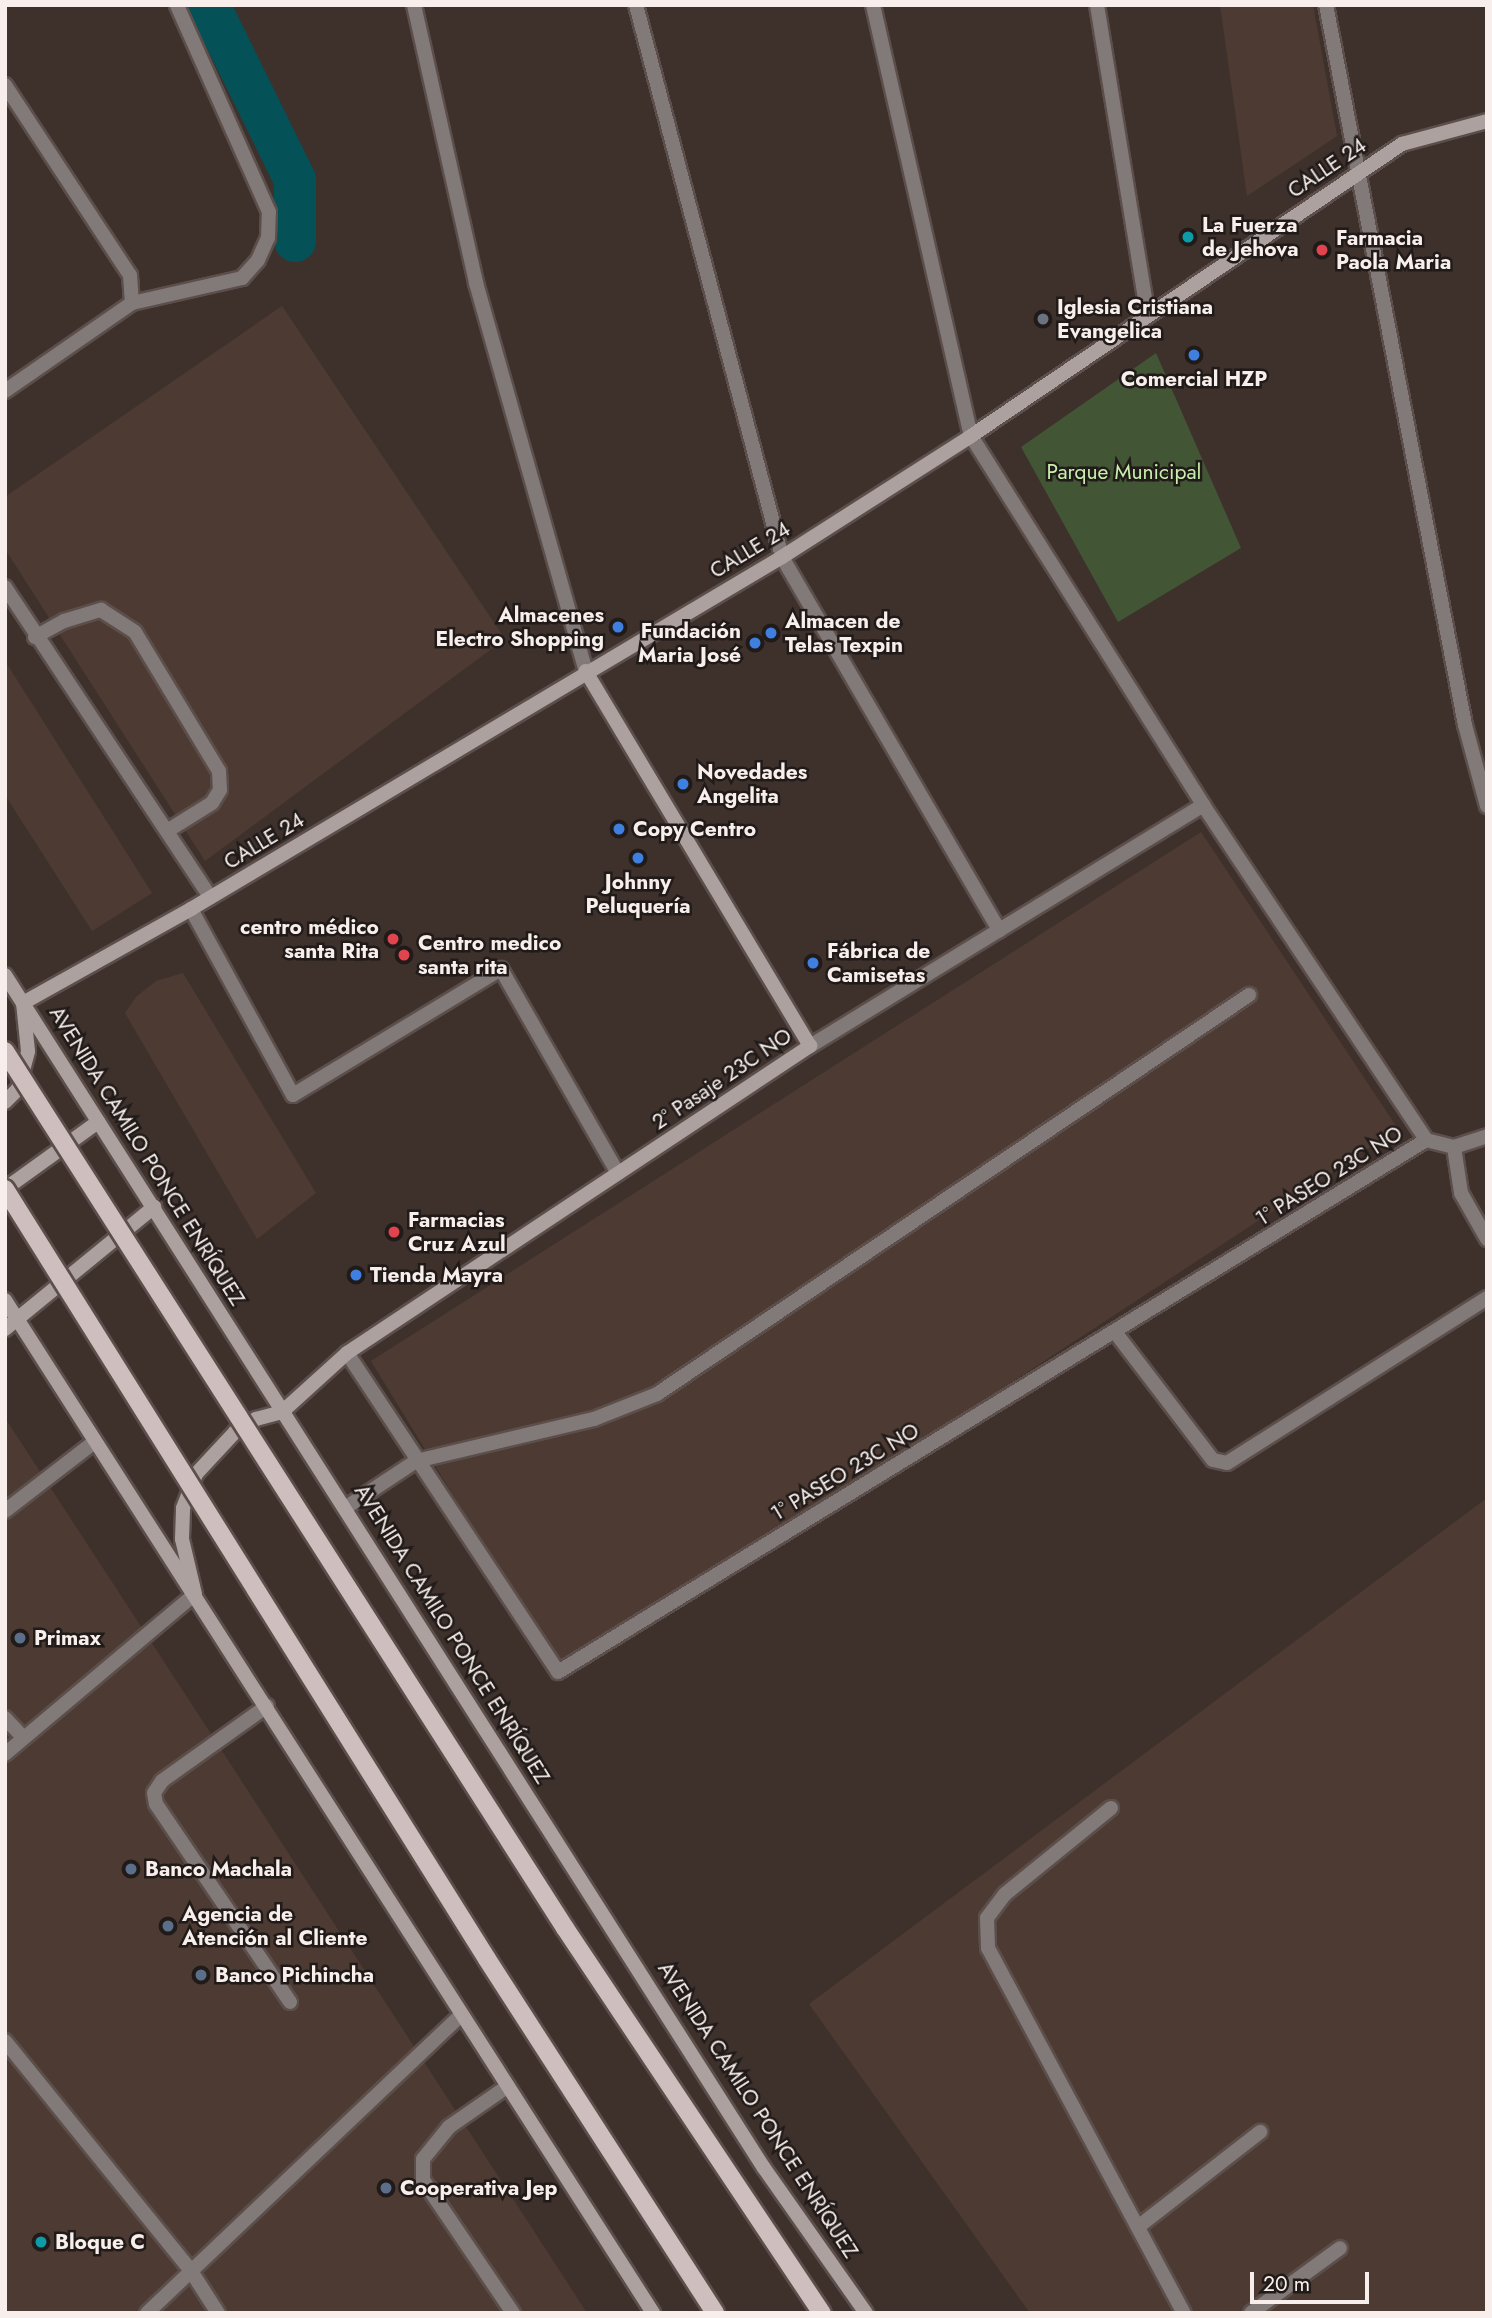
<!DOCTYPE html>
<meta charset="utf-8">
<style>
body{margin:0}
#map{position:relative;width:1492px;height:2318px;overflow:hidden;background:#3e312c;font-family:Jost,sans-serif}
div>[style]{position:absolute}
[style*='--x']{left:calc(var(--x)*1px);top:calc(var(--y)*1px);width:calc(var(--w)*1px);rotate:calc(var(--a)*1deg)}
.built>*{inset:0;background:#4d3b33}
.green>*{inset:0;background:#425534}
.canal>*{height:42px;margin:-21px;padding:0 21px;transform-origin:21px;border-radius:21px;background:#055158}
.roads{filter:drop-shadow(2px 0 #5c4f4b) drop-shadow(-2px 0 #5c4f4b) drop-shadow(0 2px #5c4f4b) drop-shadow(0 -2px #5c4f4b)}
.lane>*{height:14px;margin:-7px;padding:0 7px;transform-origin:7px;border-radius:7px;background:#817a79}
.street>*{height:14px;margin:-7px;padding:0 7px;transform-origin:7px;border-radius:7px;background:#817a79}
.secondary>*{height:14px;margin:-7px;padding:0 7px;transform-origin:7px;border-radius:7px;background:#ada1a0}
.bridges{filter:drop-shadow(2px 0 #5c4f4b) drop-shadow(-2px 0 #5c4f4b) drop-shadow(0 2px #5c4f4b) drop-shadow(0 -2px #5c4f4b)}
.primary-bridge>*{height:18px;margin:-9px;padding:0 9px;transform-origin:9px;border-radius:9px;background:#cebfbe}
.dots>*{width:19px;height:19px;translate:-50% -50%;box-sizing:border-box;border:4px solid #201a18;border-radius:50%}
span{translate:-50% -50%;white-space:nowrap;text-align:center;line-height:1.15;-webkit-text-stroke:5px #201a18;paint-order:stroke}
.street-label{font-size:21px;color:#f8efec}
.poi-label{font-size:21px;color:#f8efec;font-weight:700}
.left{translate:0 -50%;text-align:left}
.right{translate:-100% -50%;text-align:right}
.park-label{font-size:21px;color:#c8efad}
.frame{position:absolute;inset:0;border:7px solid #f8efec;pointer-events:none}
.scale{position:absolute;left:1250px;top:2272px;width:119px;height:32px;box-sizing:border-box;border:4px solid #f8efec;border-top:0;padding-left:9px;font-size:21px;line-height:24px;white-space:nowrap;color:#f8efec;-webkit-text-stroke:5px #201a18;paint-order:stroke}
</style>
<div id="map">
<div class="built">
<div style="clip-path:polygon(1220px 5px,1313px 5px,1337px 136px,1247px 196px)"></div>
<div style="clip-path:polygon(282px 306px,505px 639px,205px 861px,5px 549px,5px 497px)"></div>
<div style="clip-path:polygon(5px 661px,152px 893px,92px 931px,5px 795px)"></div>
<div style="clip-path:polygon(1201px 832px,1398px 1129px,564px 1676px,371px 1361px)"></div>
<div style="clip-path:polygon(183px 973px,316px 1193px,257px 1239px,125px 1013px,136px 997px,156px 981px)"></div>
<div style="clip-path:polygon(5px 1418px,200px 1717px,587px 2313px,5px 2313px)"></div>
<div style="clip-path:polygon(1487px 1498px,1487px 2313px,1030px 2313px,809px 2004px)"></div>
</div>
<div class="green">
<div style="clip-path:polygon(1156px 353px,1241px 548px,1118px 622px,1021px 447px)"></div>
</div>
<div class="canal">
<div style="--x:209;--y:5;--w:195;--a:63.8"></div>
<div style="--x:295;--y:180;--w:61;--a:90"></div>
</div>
<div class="roads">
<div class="lane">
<div style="--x:5;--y:587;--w:372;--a:56.5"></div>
<div style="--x:35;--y:637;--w:33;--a:-29"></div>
<div style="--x:64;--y:621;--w:39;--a:-17"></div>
<div style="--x:101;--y:610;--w:40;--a:32.9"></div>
<div style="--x:135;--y:632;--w:162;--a:58.9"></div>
<div style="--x:219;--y:771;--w:19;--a:87"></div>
<div style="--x:220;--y:790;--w:15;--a:122"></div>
<div style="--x:212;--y:803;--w:53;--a:148.1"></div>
<div style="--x:1454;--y:1147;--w:47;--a:81.3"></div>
<div style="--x:1461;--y:1193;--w:53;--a:60.5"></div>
<div style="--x:1115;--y:1332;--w:161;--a:52.6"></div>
<div style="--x:1213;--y:1460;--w:14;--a:12"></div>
<div style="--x:1227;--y:1463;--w:308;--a:-32.4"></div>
<div style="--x:345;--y:1508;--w:85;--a:-33.5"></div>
<div style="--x:416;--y:1461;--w:183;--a:-13.3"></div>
<div style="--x:594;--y:1419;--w:68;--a:-21.6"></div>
<div style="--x:657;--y:1394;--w:714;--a:-33.98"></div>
<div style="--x:5;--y:1511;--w:111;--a:-37.7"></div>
<div style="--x:267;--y:1706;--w:129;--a:144.5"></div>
<div style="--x:162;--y:1781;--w:14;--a:124"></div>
<div style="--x:154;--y:1793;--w:11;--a:80"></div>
<div style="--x:156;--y:1804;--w:239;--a:55.9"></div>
<div style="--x:5;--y:1718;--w:25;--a:47"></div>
<div style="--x:5;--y:1754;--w:248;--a:-40.1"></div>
<div style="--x:1111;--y:1808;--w:136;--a:140.9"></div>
<div style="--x:1005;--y:1894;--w:30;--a:127"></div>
<div style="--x:987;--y:1918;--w:30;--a:88"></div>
<div style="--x:988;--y:1948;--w:414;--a:61.8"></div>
<div style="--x:5;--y:2041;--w:296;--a:51"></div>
<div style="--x:191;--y:2271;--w:50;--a:57.3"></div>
<div style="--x:508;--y:2086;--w:72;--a:145.2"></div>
<div style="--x:449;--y:2127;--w:41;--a:129.1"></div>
<div style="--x:423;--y:2159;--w:21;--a:90"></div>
<div style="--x:423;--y:2180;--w:161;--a:55.9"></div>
<div style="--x:1138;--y:2227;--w:155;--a:-37.9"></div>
<div style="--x:147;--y:2313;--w:434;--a:-43.5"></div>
<div style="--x:1251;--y:2313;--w:110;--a:-36.1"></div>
</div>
<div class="street">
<div style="--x:414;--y:5;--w:285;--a:77.4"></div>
<div style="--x:476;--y:283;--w:403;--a:74.2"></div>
<div style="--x:636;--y:5;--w:571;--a:75.18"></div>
<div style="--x:782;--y:557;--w:432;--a:59.8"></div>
<div style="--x:873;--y:5;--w:442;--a:77.2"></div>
<div style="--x:971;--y:436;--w:436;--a:57.8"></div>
<div style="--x:1203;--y:805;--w:402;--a:56.3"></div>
<div style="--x:1097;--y:5;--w:314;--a:80.7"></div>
<div style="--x:1326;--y:5;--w:733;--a:79.07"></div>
<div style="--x:1465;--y:725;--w:84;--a:74.8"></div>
<div style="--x:5;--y:85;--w:227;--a:56.7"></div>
<div style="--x:130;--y:275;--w:28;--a:86"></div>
<div style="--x:132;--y:303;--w:155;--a:145.3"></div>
<div style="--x:132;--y:303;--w:113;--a:-12.8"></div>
<div style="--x:242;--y:278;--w:24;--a:-48"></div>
<div style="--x:258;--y:260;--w:24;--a:-66"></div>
<div style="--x:268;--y:238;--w:26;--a:-88"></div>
<div style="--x:269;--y:212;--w:227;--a:-114"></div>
<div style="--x:191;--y:909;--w:212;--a:61.3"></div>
<div style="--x:293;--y:1095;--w:243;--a:-31.2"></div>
<div style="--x:501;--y:969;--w:235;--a:60.2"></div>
<div style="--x:810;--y:1046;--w:461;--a:-31.5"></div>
<div style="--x:347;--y:1353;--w:382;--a:56.5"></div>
<div style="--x:558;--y:1672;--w:1018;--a:-31.5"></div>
<div style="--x:1426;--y:1140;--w:29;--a:14"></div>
<div style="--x:1454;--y:1147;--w:35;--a:-18"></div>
</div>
<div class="secondary">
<div style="--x:5;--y:975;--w:1414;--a:57.54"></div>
<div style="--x:764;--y:2168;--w:177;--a:54.9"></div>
<div style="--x:5;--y:1102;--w:18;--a:-45"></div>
<div style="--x:18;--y:1089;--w:39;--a:-75"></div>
<div style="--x:28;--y:1051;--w:48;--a:-95.9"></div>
<div style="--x:23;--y:1003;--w:193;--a:-29.2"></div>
<div style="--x:191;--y:909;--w:688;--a:-30.78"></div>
<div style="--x:782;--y:557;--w:224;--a:-32.6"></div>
<div style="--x:971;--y:436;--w:521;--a:-34.12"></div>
<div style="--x:1402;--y:144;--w:88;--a:-15.1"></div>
<div style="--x:5;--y:1189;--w:115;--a:-35.8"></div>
<div style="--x:5;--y:1300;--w:1203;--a:57.39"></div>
<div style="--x:5;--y:1329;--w:193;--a:-39.3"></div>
<div style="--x:195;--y:1594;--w:57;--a:-103.3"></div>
<div style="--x:182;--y:1539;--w:31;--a:-88"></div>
<div style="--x:183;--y:1508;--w:36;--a:-69"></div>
<div style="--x:196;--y:1474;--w:57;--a:-47.1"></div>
<div style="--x:235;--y:1432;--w:25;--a:-32"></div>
<div style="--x:256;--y:1419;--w:27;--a:-15"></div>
<div style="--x:282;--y:1412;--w:88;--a:-42.2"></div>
<div style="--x:347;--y:1353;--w:556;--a:-33.55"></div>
<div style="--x:810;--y:1046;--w:437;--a:-120.9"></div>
</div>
</div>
<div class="bridges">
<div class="primary-bridge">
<div style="--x:5;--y:1051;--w:1041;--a:57.44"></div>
<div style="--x:565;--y:1928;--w:463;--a:56.3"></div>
<div style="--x:5;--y:1189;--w:908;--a:57.95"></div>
<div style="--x:487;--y:1959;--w:421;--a:57.2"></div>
</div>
</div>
<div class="dots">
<div style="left:1188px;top:237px;background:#0f9aa8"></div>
<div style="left:1322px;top:250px;background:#e0444e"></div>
<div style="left:1043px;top:319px;background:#6b7280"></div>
<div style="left:1194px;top:355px;background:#3f7fe0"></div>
<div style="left:618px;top:627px;background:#3f7fe0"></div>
<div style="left:771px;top:633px;background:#3f7fe0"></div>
<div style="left:755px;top:643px;background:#3f7fe0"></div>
<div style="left:683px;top:784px;background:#3f7fe0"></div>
<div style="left:619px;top:829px;background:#3f7fe0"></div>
<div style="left:638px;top:858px;background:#3f7fe0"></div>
<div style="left:393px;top:939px;background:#e0444e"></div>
<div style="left:404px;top:955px;background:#e0444e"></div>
<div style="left:813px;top:963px;background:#3f7fe0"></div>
<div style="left:394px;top:1232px;background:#e0444e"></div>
<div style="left:356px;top:1275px;background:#3f7fe0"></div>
<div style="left:20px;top:1638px;background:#5c6f8a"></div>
<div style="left:131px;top:1869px;background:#5c6f8a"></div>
<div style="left:168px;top:1926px;background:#5c6f8a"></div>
<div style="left:201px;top:1975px;background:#5c6f8a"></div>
<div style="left:386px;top:2188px;background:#5c6f8a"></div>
<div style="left:41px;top:2242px;background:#0f9aa8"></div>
</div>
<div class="street-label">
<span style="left:1327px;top:168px;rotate:-34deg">CALLE 24</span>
<span style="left:750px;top:550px;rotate:-31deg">CALLE 24</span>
<span style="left:264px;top:841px;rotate:-31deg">CALLE 24</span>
<span style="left:722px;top:1079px;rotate:-34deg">2º Pasaje 23C NO</span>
<span style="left:147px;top:1156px;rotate:58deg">AVENIDA CAMILO PONCE ENRÍQUEZ</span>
<span style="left:1329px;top:1176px;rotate:-32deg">1° PASEO 23C NO</span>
<span style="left:845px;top:1472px;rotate:-31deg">1° PASEO 23C NO</span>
<span style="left:452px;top:1634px;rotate:58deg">AVENIDA CAMILO PONCE ENRÍQUEZ</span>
<span style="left:758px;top:2110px;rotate:57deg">AVENIDA CAMILO PONCE ENRÍQUEZ</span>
</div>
<div class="poi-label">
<span class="left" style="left:1202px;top:237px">La Fuerza<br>de Jehova</span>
<span class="left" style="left:1336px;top:250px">Farmacia<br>Paola Maria</span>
<span class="left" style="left:1057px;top:319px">Iglesia Cristiana<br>Evangelica</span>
<span style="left:1194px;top:379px">Comercial HZP</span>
<span class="right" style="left:604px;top:627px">Almacenes<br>Electro Shopping</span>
<span class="left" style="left:785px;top:633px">Almacen de<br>Telas Texpin</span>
<span class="right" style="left:741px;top:643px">Fundación<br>Maria José</span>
<span class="left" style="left:697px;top:784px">Novedades<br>Angelita</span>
<span class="left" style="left:633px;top:829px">Copy Centro</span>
<span style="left:638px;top:894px">Johnny<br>Peluquería</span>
<span class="right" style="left:379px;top:939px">centro médico<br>santa Rita</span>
<span class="left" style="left:418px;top:955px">Centro medico<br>santa rita</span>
<span class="left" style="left:827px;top:963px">Fábrica de<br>Camisetas</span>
<span class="left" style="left:408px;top:1232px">Farmacias<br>Cruz Azul</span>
<span class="left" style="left:370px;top:1275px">Tienda Mayra</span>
<span class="left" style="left:34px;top:1638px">Primax</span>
<span class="left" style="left:145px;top:1869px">Banco Machala</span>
<span class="left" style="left:182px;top:1926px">Agencia de<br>Atención al Cliente</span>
<span class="left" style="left:215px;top:1975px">Banco Pichincha</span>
<span class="left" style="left:400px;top:2188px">Cooperativa Jep</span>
<span class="left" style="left:55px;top:2242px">Bloque C</span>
</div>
<div class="park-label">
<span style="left:1124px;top:472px">Parque Municipal</span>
</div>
<div class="frame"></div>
<div class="scale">20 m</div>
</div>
